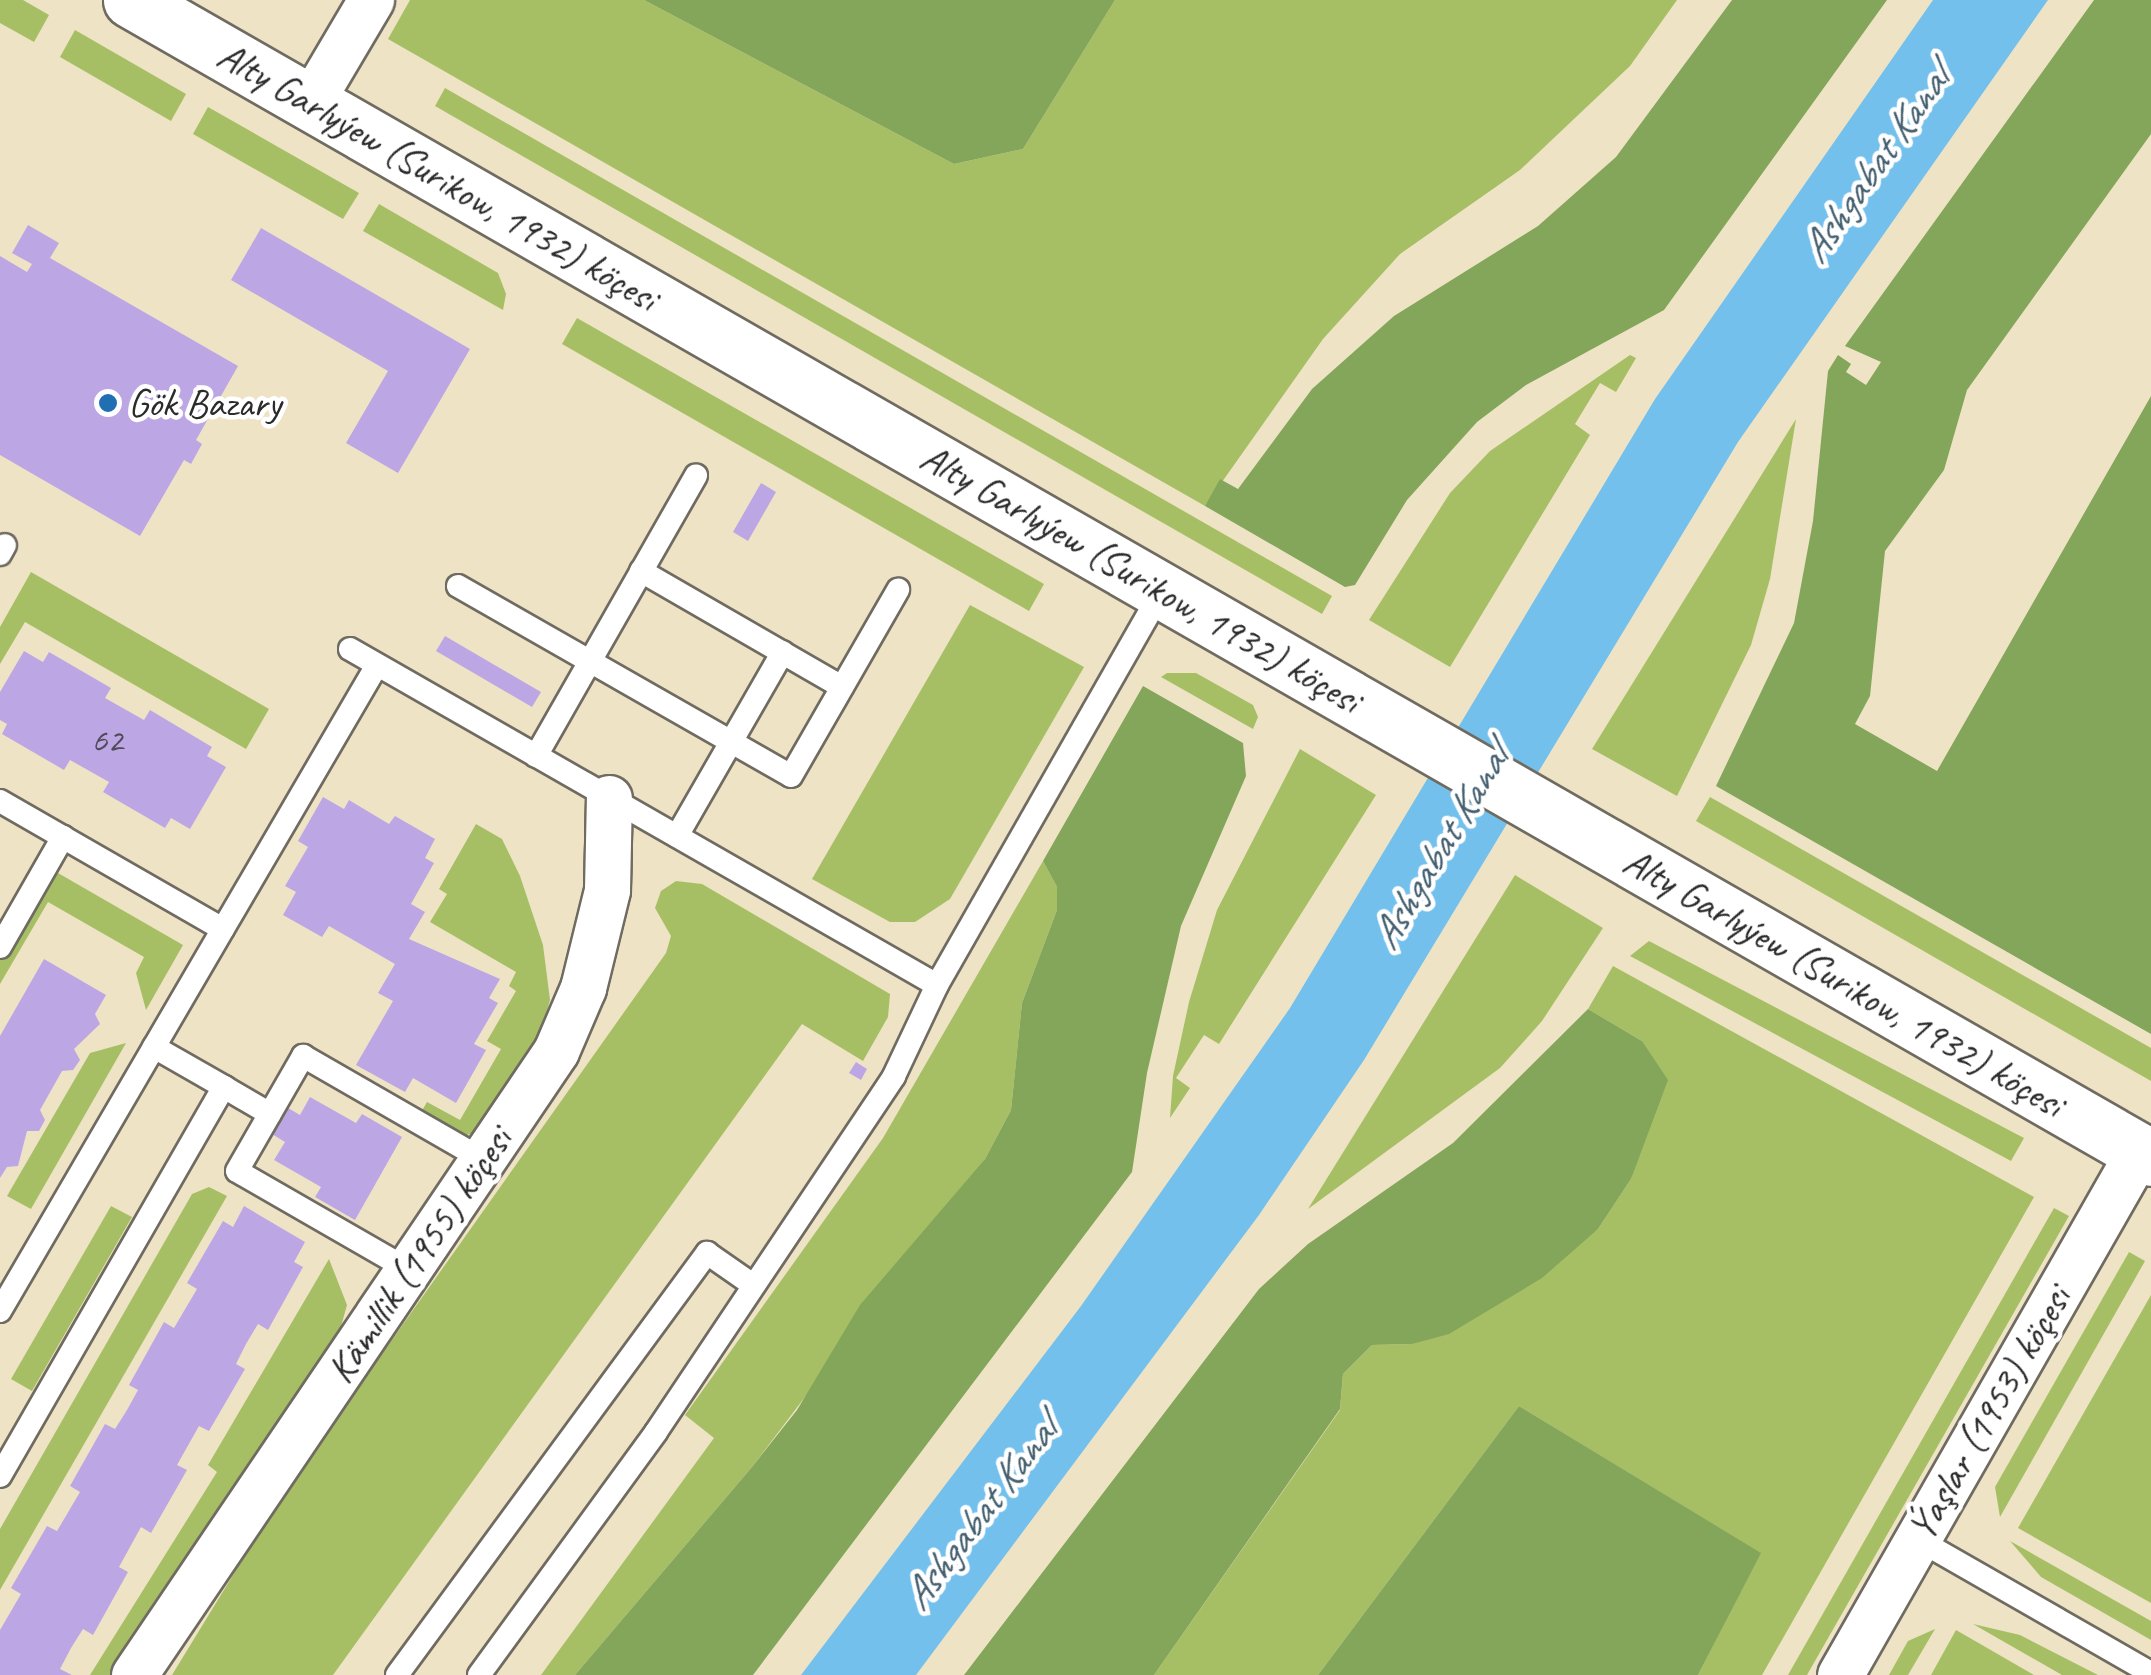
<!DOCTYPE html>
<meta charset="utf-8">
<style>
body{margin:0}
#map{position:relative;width:2151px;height:1675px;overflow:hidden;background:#efe3c6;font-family:Caveat,sans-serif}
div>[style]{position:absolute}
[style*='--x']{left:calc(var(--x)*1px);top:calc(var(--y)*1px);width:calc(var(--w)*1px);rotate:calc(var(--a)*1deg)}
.green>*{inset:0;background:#a6bf64}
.forest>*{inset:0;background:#84a65a}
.water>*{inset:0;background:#73c0ed}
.building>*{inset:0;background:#bda6e4}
.roads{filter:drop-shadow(2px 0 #706b61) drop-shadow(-2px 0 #706b61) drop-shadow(0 2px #706b61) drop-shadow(0 -2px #706b61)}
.lane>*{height:22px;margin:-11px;padding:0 11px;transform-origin:11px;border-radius:11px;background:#fff}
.street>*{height:45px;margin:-22.5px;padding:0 22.5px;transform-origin:22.5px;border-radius:22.5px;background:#fff}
.secondary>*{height:55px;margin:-27.5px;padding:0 27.5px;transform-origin:27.5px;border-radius:27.5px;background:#fff}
.dots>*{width:28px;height:28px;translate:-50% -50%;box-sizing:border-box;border:5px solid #fff;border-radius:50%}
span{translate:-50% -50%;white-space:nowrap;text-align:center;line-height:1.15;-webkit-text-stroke:9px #fff;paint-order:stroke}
.number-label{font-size:35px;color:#504a59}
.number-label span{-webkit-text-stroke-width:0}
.street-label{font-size:40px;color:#2b2b2b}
.poi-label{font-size:40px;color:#2b2b2b}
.left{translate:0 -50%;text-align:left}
.water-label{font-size:42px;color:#445f6f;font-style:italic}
</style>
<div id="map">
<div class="green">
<div style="clip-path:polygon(0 0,23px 0,49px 15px,34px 42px,0 23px)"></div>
<div style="clip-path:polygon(410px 0,644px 0,954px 164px,1023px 149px,1115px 0,1677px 0,1630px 66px,1520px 170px,1400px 254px,1323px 339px,1205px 506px,388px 39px)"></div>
<div style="clip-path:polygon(75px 30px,186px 94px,171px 121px,60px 57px)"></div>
<div style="clip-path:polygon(445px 88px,1332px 596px,1322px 614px,435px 106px)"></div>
<div style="clip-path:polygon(208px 107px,359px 193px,343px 219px,193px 134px)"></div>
<div style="clip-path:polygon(379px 204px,498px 273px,506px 294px,503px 310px,363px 231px)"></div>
<div style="clip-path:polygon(577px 318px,1044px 584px,1029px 611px,562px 344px)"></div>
<div style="clip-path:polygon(1630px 355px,1636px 358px,1616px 392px,1600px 383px,1575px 424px,1590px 435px,1450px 667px,1369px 620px,1450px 493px,1490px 451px)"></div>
<div style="clip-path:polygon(1796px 419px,1770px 579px,1751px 645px,1677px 796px,1592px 749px)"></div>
<div style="clip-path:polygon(31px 572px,269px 709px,246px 749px,25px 622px,0 664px,0 627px)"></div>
<div style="clip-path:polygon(970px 605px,1084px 667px,950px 899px,915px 922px,890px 922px,812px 879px)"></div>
<div style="clip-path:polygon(1167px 673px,1196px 673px,1253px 705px,1258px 717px,1253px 729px,1161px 677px)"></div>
<div style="clip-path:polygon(1300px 749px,1376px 795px,1219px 1044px,1204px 1035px,1176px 1078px,1190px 1088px,1170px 1118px,1173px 1076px,1189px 1002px,1217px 910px)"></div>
<div style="clip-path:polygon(1710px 797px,2151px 1048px,2151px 1081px,1696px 821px)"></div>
<div style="clip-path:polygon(476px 824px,502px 839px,520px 876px,543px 945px,550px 1000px,540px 1037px,474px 1133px,463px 1136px,420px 1114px,427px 1102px,460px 1120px,501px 1049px,487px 1041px,516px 991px,509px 986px,516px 972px,430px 922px,447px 894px,439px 889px)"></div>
<div style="clip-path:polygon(1043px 861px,1057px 887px,1057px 910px,1022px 1003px,1011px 1110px,985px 1159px,752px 1467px,575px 1675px,541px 1675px,714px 1438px,685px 1415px,883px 1138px)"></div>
<div style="clip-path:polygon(51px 869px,183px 945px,146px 1010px,136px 973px,144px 957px,48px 902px,0 984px,0 958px)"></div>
<div style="clip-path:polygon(1515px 875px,1603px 928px,1542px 1021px,1500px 1068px,1308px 1209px)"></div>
<div style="clip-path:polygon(676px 881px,702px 884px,890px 994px,888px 1017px,863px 1061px,802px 1024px,333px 1675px,172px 1675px,282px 1495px,666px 953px,671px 936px,655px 908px,661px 891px)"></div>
<div style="clip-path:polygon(1649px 941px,2024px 1138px,2011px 1161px,1630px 956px)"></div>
<div style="clip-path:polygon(1613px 966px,2034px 1197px,1762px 1675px,1698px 1675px,1760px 1553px,1519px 1406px,1318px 1675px,1154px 1675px,1340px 1410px,1343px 1374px,1372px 1345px,1412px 1344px,1598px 1229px,1631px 1179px,1640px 1147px,1642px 1041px,1588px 1009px)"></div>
<div style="clip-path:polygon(126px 1043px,31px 1209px,7px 1196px,90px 1053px)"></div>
<div style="clip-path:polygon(209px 1187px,227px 1196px,0 1590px,0 1529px,192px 1194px)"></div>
<div style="clip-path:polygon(111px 1206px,132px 1217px,32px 1391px,11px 1379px)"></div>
<div style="clip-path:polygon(2054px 1208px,2069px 1216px,1807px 1675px,1788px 1675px)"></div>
<div style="clip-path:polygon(2129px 1252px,2145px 1261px,2000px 1517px,1995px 1487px)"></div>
<div style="clip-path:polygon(329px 1259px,347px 1305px,340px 1330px,113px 1675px,90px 1675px,217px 1472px,208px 1465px)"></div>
<div style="clip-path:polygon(2151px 1295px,2151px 1603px,2018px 1528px)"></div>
<div style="clip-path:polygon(2010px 1541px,2151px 1621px,2151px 1640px,2041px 1577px)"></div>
<div style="clip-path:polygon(1973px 1624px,2020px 1635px,2098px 1675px,2062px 1675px)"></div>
<div style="clip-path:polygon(1935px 1629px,1908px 1675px,1889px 1675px,1908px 1641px)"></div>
<div style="clip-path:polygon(1956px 1630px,2034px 1675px,1931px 1675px)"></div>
</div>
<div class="forest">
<div style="clip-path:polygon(644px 0,1115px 0,1023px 149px,954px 164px)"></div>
<div style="clip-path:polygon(1732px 0,1887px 0,1664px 310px,1526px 385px,1477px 422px,1407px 500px,1355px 585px,1345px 587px,1205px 506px,1220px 479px,1238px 489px,1312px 389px,1394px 316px,1538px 226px,1616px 157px)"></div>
<div style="clip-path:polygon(2094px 0,2151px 0,2151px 134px,1967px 390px,1944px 470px,1885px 551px,1870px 696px,1855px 724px,1937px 771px,2151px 396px,2151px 1034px,1716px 786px,1794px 623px,1813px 521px,1828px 371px,1838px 355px,1851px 364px,1846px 372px,1866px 385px,1881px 362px,1845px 346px)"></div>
<div style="clip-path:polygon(1143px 686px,1243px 743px,1246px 776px,1181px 926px,1147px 1073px,1132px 1172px,753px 1675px,575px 1675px,752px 1467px,797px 1410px,860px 1305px,985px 1159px,1011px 1110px,1022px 1003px,1057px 910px,1057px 887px,1043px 861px)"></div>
<div style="clip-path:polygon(1588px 1009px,1642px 1041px,1668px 1080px,1631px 1179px,1598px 1229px,1542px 1278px,1449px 1334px,1412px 1344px,1372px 1345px,1343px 1374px,1340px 1409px,1154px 1675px,964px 1675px,1259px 1289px,1308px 1244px,1453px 1143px)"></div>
<div style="clip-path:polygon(1519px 1406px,1761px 1553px,1698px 1675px,1318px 1675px)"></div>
</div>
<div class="water">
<div style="clip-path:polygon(1933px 0,2048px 0,1738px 442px,1364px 1060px,1259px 1215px,916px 1675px,801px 1675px,1081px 1306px,1290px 1008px,1655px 399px)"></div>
</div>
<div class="building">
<div style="clip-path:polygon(28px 225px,59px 243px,50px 258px,238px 366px,196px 440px,202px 444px,191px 464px,184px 460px,140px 536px,0 455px,0 256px,27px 272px,32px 264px,12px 253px)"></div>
<div style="clip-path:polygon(261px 228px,470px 349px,398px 473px,346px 443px,388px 371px,231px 280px)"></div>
<div style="clip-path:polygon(761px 483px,776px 492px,748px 541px,733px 532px)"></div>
<div style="clip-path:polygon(445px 636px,541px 692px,532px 707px,436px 651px)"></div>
<div style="clip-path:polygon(24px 651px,43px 662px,49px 652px,111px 688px,105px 698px,144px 720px,150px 710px,212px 747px,207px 756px,226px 767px,190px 829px,171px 818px,165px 828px,103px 792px,109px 782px,70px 760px,64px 770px,2px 734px,7px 724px,0 720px,0 692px)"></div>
<div style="clip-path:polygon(323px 797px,344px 809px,349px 800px,389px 824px,395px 816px,435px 839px,425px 858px,434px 863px,411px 904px,425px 912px,409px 939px,500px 979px,489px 998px,498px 1003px,474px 1044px,486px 1050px,456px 1103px,413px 1078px,405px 1092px,356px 1065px,393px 1001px,378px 993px,395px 964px,329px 926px,322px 937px,283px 915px,296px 892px,285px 886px,308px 847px,298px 841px)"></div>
<div style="clip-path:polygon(44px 959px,106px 995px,95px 1014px,100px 1024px,74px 1049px,80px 1060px,73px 1070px,62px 1071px,40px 1110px,45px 1120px,39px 1131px,27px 1131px,18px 1166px,7px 1167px,0 1178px,0 1036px)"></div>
<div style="clip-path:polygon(856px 1062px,867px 1069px,861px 1080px,849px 1073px)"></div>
<div style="clip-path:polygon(310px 1097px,356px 1123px,362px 1114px,402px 1137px,355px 1220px,315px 1197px,321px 1187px,274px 1160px,285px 1142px,272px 1134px,288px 1108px,300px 1115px)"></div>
<div style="clip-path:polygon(244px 1206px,305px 1242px,294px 1262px,303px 1267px,268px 1330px,258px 1324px,246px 1344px,236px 1364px,245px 1369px,209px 1431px,199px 1426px,177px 1465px,187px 1470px,151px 1533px,141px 1527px,119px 1567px,128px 1572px,93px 1635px,83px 1629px,71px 1648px,60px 1669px,72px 1675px,0 1675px,0 1630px,21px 1594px,11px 1588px,47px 1526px,57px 1531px,80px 1492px,70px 1486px,105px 1424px,115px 1429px,127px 1410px,138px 1390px,129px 1385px,164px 1322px,174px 1328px,197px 1289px,187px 1283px,223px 1221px,233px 1227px)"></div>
</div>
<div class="roads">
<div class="lane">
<div style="--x:0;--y:554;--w:10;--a:-61"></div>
<div style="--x:641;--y:571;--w:232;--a:30"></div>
<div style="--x:458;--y:586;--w:383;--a:29.7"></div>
<div style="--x:791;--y:776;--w:215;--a:-60.1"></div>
<div style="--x:350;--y:649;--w:676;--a:29.79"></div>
<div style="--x:536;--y:756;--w:323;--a:-60.3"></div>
<div style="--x:0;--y:801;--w:257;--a:29.9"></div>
<div style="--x:677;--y:836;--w:212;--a:-60.1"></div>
<div style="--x:0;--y:947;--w:127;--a:-60.2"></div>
<div style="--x:154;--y:1047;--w:81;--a:29.7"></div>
<div style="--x:409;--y:1270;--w:198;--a:-150.1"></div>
<div style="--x:237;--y:1171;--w:133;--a:-60.1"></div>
<div style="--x:303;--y:1056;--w:209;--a:29.9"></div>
<div style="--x:0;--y:1311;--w:748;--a:-59.73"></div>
<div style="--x:0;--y:1476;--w:449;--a:-60.1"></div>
<div style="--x:224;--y:1087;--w:53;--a:30.4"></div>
<div style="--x:1917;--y:1539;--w:270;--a:29.8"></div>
<div style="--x:397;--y:1675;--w:524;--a:-53.7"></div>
<div style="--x:707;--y:1253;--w:56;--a:34.8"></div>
<div style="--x:479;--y:1675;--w:301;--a:-53.9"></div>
<div style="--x:656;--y:1432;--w:428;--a:-56.2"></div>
<div style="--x:894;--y:1076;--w:101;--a:-64.7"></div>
<div style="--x:937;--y:985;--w:455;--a:-60.3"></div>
</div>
<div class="street">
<div style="--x:310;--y:103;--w:120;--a:-59.4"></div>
<div style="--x:134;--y:1675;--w:753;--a:-55.93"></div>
<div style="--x:556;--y:1051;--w:69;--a:-66.8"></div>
<div style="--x:583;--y:988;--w:101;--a:-76.2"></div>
<div style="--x:607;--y:890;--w:92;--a:-88.8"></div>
<div style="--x:1840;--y:1675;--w:603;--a:-60.29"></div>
</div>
<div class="secondary">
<div style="--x:131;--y:0;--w:2328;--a:29.82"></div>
</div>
</div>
<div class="dots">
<div style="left:108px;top:403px;background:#1f6fb2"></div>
</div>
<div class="number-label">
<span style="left:107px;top:740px">62</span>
</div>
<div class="street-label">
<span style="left:438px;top:176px;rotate:30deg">Alty Garlyýew (Surikow, 1932) köçesi</span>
<span style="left:1141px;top:578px;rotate:30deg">Alty Garlyýew (Surikow, 1932) köçesi</span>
<span style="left:1844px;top:982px;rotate:30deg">Alty Garlyýew (Surikow, 1932) köçesi</span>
<span style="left:419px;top:1255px;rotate:-56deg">Kämillik (1955) köçesi</span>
<span style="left:1989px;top:1413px;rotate:-60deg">Ýaşlar (1953) köçesi</span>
</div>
<div class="poi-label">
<span class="left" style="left:128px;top:403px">Gök Bazary</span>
</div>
<div class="water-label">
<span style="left:1875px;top:165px;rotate:-55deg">Ashgabat Kanal</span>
<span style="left:1440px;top:848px;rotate:-59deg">Ashgabat Kanal</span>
<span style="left:980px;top:1514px;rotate:-53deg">Ashgabat Kanal</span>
</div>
</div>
